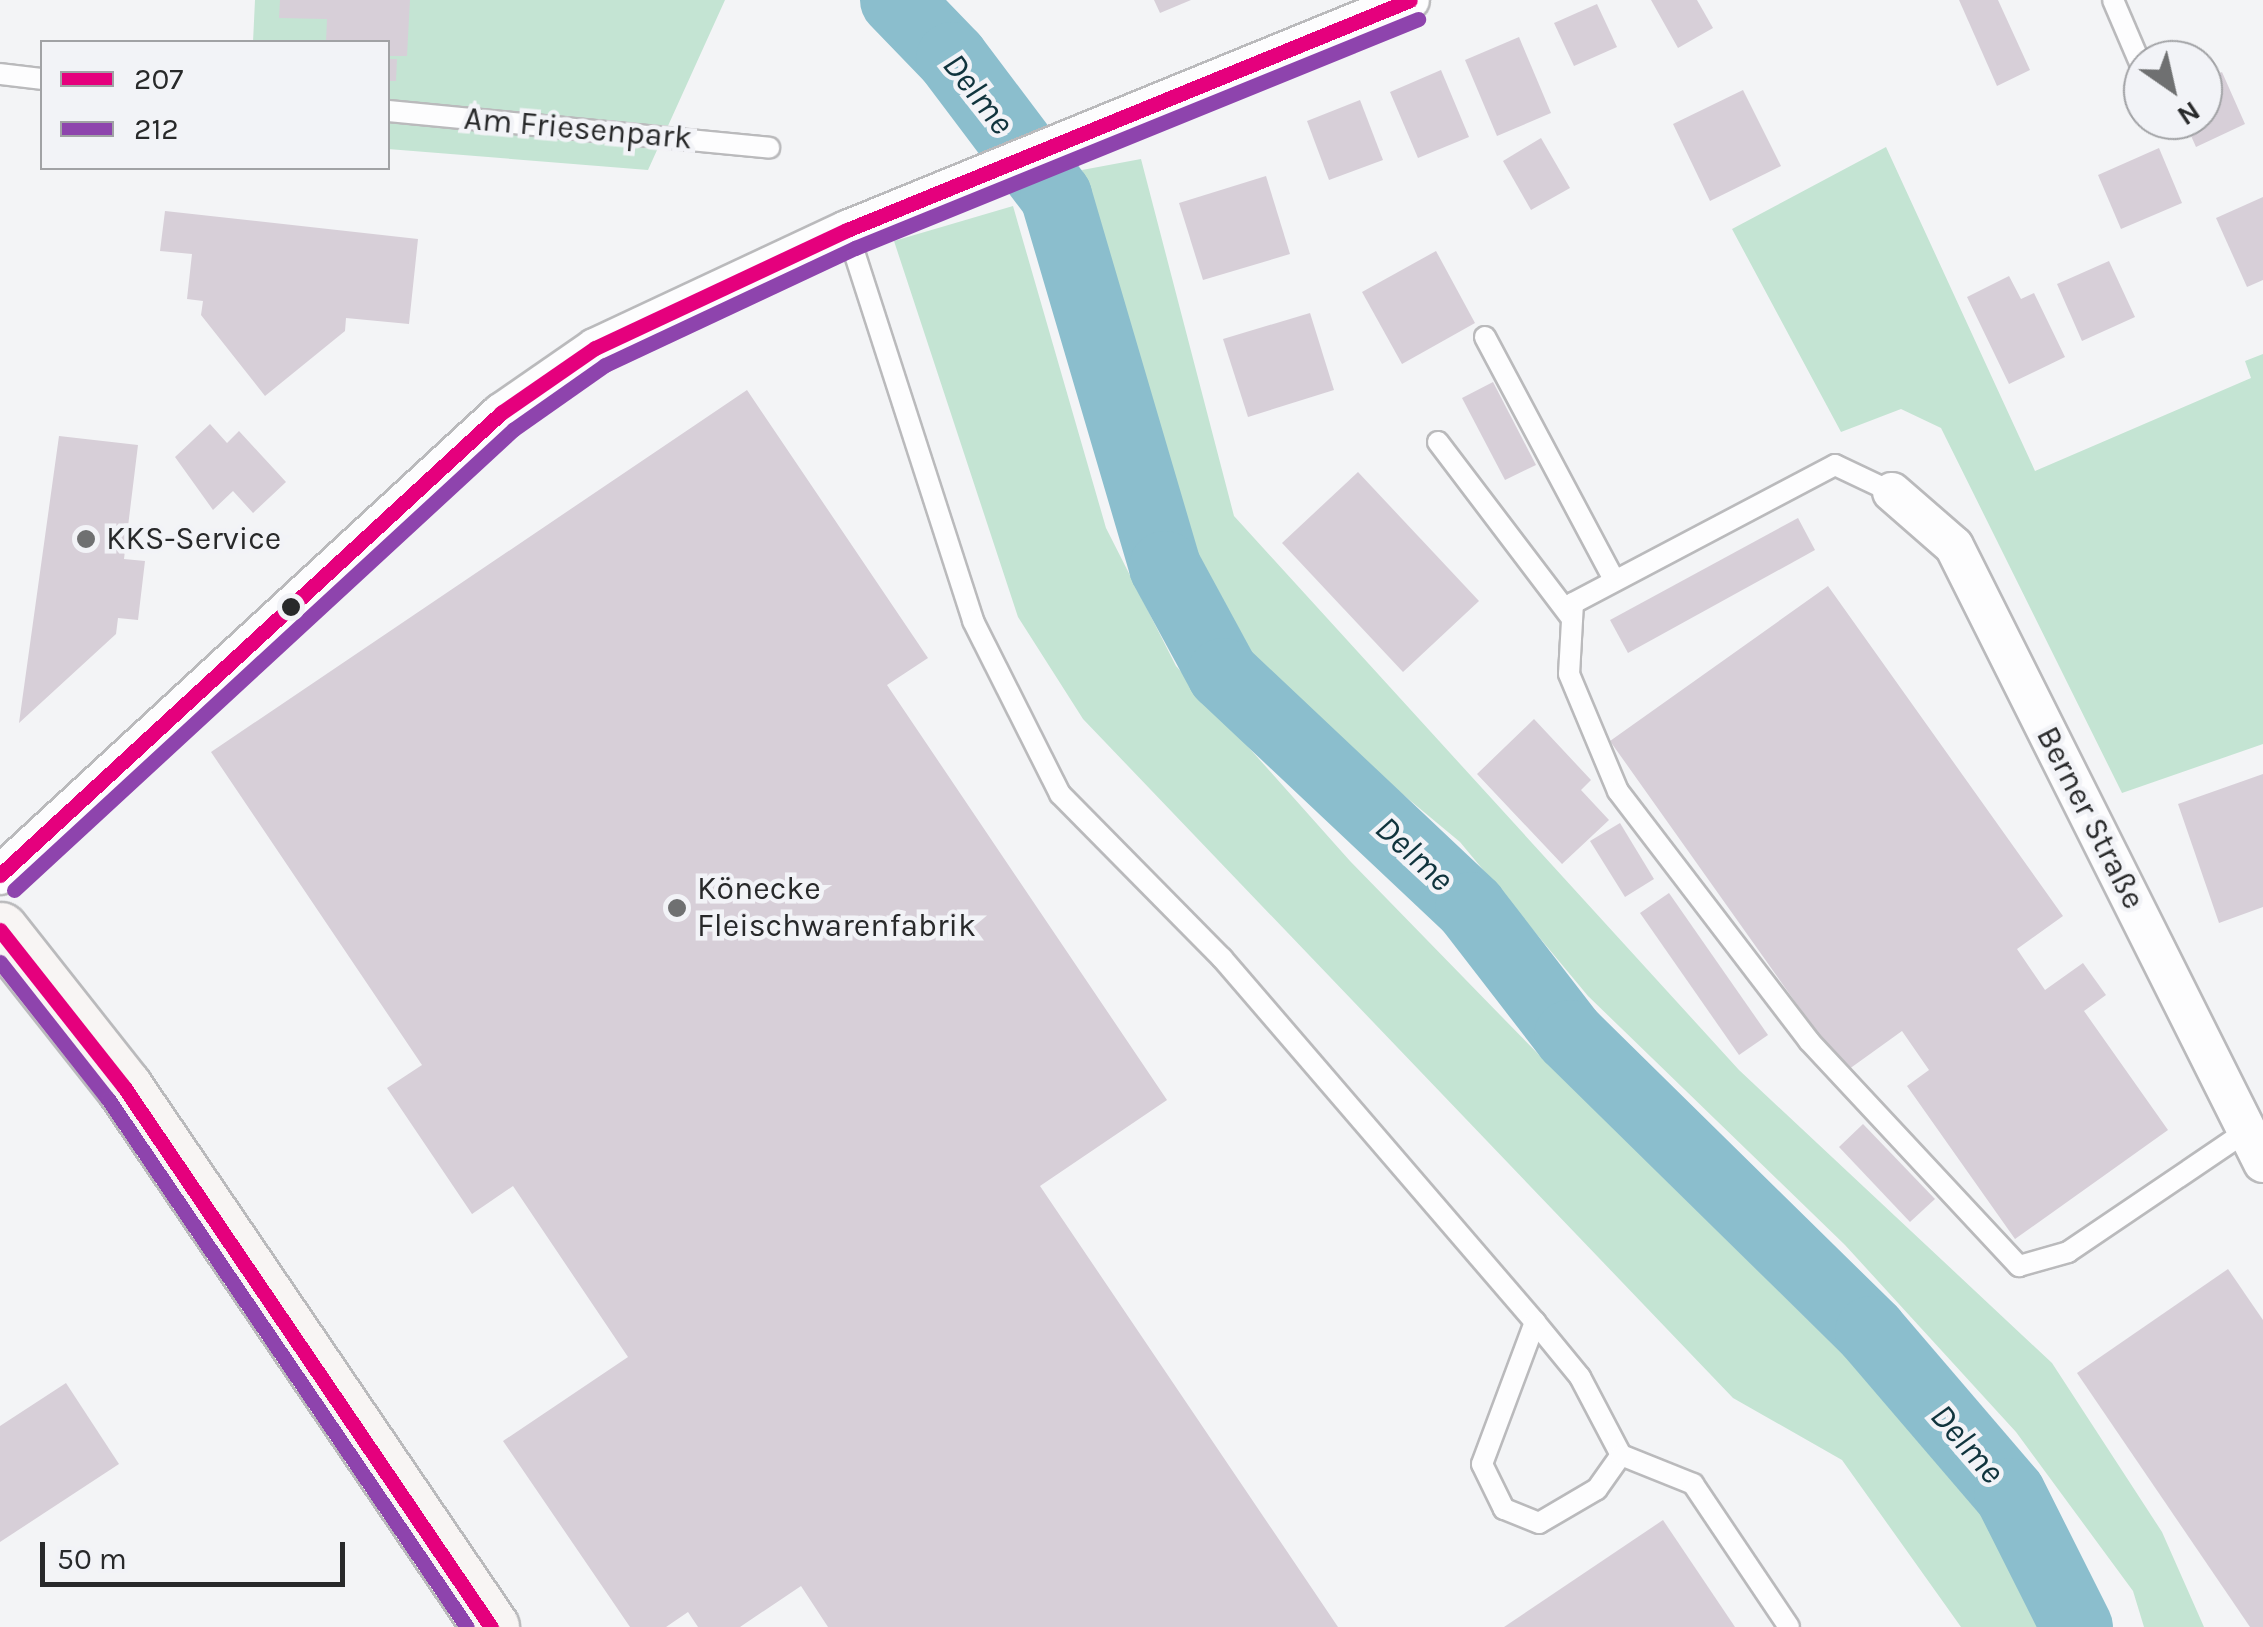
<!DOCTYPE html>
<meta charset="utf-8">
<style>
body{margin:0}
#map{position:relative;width:2263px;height:1627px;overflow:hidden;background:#f3f4f6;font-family:Karla,sans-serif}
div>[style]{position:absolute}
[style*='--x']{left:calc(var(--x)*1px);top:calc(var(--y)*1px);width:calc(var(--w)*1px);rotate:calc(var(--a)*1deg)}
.green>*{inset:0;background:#c4e4d3}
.river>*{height:72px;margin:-36px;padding:0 36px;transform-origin:36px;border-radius:36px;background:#8bbecd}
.building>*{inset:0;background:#d7cfd8}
.roads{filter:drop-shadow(2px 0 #bababc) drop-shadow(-2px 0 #bababc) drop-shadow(0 2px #bababc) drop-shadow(0 -2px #bababc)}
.lane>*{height:20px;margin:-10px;padding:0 10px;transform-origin:10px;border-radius:10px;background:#fdfdfe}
.street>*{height:38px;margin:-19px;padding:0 19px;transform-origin:19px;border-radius:19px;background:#fdfdfe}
.secondary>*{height:55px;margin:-27.5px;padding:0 27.5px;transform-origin:27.5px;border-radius:27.5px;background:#f8f5f4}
.bus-1>*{height:15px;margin:-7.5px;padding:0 7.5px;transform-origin:7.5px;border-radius:7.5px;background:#e5007d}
.bus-2>*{height:15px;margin:-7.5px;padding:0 7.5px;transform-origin:7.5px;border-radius:7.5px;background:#8e44ad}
.dots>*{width:28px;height:28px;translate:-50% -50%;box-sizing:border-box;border:5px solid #f2f3f7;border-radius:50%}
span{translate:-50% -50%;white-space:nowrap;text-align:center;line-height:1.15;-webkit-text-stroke:9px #f2f3f7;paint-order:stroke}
.street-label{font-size:32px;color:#28292a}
.poi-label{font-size:32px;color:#28292a}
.left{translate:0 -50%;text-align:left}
.water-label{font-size:35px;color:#10343d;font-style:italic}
.legend{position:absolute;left:40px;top:40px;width:350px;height:130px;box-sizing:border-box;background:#f2f3f7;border:2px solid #a1a2a5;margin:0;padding:12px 18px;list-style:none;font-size:30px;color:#28292a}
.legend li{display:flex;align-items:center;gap:20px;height:50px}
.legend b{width:50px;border:2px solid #a1a2a5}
.north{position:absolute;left:2123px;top:40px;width:100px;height:100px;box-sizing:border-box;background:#f2f3f7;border:2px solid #a1a2a5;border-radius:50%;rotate:146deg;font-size:28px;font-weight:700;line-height:40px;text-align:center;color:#28292a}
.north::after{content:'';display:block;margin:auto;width:35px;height:45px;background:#6f7071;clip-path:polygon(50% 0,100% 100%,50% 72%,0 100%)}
.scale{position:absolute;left:40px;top:1542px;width:305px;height:45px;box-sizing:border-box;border:5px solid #28292a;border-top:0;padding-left:12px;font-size:30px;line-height:35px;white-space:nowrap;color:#28292a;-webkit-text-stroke:8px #f2f3f7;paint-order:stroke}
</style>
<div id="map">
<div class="green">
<div style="clip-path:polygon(255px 0,725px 0,648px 170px,388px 149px,388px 42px,253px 42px)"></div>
<div style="clip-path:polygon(1886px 147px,2035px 471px,2251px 378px,2245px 361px,2263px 354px,2263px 744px,2122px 793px,1941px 428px,1901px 409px,1841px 432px,1732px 229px)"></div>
<div style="clip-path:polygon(1141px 159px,1234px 516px,1739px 1070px,2052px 1363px,2162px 1532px,2204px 1627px,2144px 1627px,2133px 1591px,2016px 1432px,1845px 1245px,1588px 996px,1460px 842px,1252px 669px,1186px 550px,1082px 170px)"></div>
<div style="clip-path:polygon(1013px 206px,1106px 528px,1176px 666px,1350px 861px,1541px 1057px,1981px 1490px,2043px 1627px,1961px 1627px,1842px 1460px,1733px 1398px,1083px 719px,1018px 617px,894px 241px)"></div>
</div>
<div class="river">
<div style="--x:896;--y:0;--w:81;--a:46"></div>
<div style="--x:952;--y:58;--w:173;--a:53"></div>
<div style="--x:1056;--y:196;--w:387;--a:73.6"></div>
<div style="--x:1165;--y:567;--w:122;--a:61.5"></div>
<div style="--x:1223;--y:674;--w:341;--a:43.3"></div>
<div style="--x:1471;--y:908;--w:162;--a:52.3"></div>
<div style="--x:1570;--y:1036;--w:422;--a:44.5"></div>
<div style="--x:1871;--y:1332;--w:213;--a:49.4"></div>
<div style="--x:2010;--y:1494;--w:149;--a:63.3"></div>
</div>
<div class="building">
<div style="clip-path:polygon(280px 0,410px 0,407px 56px,388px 56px,388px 42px,326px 42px,327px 19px,279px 18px)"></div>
<div style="clip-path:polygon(1154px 0,1191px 0,1160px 13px)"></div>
<div style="clip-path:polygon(1651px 0,1697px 0,1713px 28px,1678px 48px)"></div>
<div style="clip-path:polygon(1959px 0,1998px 0,2030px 70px,1997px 86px)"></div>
<div style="clip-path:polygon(1597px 4px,1617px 47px,1574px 66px,1554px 23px)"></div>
<div style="clip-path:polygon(1519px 37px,1551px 113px,1497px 136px,1465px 60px)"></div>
<div style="clip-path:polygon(388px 59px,397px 59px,396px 81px,388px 81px)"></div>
<div style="clip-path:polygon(1441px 70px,1469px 137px,1418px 158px,1390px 92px)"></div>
<div style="clip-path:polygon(2222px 72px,2245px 124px,2196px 147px,2184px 120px,2203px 120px,2203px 81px)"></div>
<div style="clip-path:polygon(1743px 90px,1781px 166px,1710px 201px,1673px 124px)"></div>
<div style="clip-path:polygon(1360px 100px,1383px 160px,1329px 180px,1307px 121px)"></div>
<div style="clip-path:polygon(1541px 138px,1570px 188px,1531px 210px,1503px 161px)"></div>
<div style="clip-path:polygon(2159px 148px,2182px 203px,2121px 229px,2098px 175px)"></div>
<div style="clip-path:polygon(1266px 176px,1290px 254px,1203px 280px,1179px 203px)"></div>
<div style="clip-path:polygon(2263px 197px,2263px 280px,2247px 287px,2216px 218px)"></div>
<div style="clip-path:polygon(165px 211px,418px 239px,409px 324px,346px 318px,345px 331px,265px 396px,201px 315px,203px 301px,187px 299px,192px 254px,160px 251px)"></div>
<div style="clip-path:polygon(1436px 251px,1475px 323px,1402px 364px,1362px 292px)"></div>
<div style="clip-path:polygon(2109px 261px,2135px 317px,2082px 341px,2057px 284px)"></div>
<div style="clip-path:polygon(2009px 276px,2021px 299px,2034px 293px,2065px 357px,2009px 384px,1967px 297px)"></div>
<div style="clip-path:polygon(1310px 313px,1334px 390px,1248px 417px,1223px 339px)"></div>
<div style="clip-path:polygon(1493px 382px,1536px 465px,1505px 480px,1462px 398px)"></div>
<div style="clip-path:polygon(747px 390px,928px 658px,887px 685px,1167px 1100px,1040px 1186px,1338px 1627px,828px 1627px,801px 1586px,740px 1627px,698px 1627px,688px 1612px,666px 1627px,630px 1627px,503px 1441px,628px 1357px,513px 1186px,472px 1214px,387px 1088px,422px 1065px,211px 752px)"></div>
<div style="clip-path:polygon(210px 424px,227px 443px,239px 431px,286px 482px,253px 513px,233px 491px,213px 510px,175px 457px)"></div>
<div style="clip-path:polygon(59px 436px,138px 445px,124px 559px,145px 561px,138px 620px,118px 618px,116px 634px,19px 723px)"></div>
<div style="clip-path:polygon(1358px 472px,1479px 601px,1403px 672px,1282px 543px)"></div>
<div style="clip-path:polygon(1798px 518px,1815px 550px,1628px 653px,1610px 620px)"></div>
<div style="clip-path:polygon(1828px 586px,2063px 916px,2017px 949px,2045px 990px,2083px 963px,2106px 995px,2084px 1011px,2168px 1130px,2015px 1239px,1907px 1086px,1929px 1070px,1902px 1031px,1845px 1072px,1610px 741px)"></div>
<div style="clip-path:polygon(1534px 719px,1591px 780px,1581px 790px,1609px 820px,1562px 864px,1477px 774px)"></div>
<div style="clip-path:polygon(2263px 774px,2263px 907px,2219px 923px,2178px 804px)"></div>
<div style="clip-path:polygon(1620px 823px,1654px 879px,1625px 897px,1590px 841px)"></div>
<div style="clip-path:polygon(1669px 893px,1768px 1035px,1739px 1055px,1640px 913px)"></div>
<div style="clip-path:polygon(1863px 1124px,1935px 1199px,1910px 1222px,1839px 1147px)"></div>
<div style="clip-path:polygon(2228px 1269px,2263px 1320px,2263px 1627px,2250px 1627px,2077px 1373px)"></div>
<div style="clip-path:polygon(66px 1383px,119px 1464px,0 1542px,0 1426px)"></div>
<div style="clip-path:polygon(1663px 1520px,1735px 1627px,1504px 1627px)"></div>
</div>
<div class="roads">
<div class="lane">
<div style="--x:2113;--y:0;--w:76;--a:66.8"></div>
<div style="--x:0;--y:74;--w:42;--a:6.8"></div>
<div style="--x:388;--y:111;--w:383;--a:5.5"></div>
<div style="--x:847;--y:230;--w:411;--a:72.1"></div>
<div style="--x:973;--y:621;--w:194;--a:63.3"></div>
<div style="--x:1060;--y:794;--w:231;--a:45.4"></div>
<div style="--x:1222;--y:958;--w:480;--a:49.3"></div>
<div style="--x:1535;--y:1322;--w:71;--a:50.7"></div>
<div style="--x:1580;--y:1377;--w:88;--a:62.3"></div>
<div style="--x:1621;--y:1455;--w:42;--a:125.2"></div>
<div style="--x:1597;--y:1489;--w:67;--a:149.6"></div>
<div style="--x:1539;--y:1523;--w:38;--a:-158"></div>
<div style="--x:1504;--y:1509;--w:50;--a:-116.1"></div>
<div style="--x:1482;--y:1464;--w:152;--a:-69.5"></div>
<div style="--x:1485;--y:337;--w:275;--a:62"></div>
<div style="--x:1438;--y:442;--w:218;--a:52.8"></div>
<div style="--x:1892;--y:492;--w:63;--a:-154.7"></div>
<div style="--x:1835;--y:465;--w:296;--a:152.2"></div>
<div style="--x:1573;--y:603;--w:71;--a:93.2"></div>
<div style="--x:1569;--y:674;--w:127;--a:67.3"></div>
<div style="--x:1618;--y:791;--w:315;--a:52.6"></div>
<div style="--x:1809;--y:1041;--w:308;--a:47"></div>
<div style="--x:2019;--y:1266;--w:51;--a:-15.9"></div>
<div style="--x:2068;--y:1252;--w:216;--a:-34.1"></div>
<div style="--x:1621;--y:1455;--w:78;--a:21.9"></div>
<div style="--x:1693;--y:1484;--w:172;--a:56.1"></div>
</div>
<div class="street">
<div style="--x:1892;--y:492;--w:82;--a:41.1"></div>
<div style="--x:1954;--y:546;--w:690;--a:63.4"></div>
<div style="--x:0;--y:875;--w:682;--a:-42.68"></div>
<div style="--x:501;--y:413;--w:114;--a:-34.7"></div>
<div style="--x:595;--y:348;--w:278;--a:-25.1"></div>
<div style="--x:847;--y:230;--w:608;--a:-22.22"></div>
</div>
<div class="secondary">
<div style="--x:0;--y:930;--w:200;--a:51.7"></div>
<div style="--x:124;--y:1087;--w:653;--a:55.8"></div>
</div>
</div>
<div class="bus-1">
<div style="--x:0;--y:875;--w:682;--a:-42.68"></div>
<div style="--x:501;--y:413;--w:114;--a:-34.7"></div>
<div style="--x:595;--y:348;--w:278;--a:-25.1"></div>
<div style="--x:847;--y:230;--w:608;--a:-22.22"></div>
<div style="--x:0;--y:930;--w:200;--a:51.7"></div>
<div style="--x:124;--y:1087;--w:653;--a:55.8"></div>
</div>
<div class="bus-2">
<div style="--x:14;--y:890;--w:680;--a:-42.68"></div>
<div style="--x:514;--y:429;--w:111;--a:-35.1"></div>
<div style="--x:605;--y:365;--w:276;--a:-25.1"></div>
<div style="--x:855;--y:248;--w:608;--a:-22.13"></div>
<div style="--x:0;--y:962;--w:174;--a:51.8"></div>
<div style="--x:108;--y:1099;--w:638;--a:55.79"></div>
</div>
<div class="dots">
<div style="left:86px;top:539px;background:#6f7071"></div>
<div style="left:291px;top:607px;background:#28292a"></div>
<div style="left:677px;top:908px;background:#6f7071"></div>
</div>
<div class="street-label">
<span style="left:578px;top:129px;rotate:5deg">Am Friesenpark</span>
<span style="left:2090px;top:818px;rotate:63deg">Berner Straße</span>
</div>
<div class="poi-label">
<span class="left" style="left:106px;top:539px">KKS-Service</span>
<span class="left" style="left:697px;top:908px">Könecke<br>Fleischwarenfabrik</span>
</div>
<div class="water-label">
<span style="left:978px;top:94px;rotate:52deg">Delme</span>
<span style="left:1414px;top:854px;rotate:43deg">Delme</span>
<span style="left:1967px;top:1444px;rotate:49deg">Delme</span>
</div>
<ul class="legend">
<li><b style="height:12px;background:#e5007d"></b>207</li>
<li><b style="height:12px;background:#8e44ad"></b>212</li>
</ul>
<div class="north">N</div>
<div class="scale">50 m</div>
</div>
